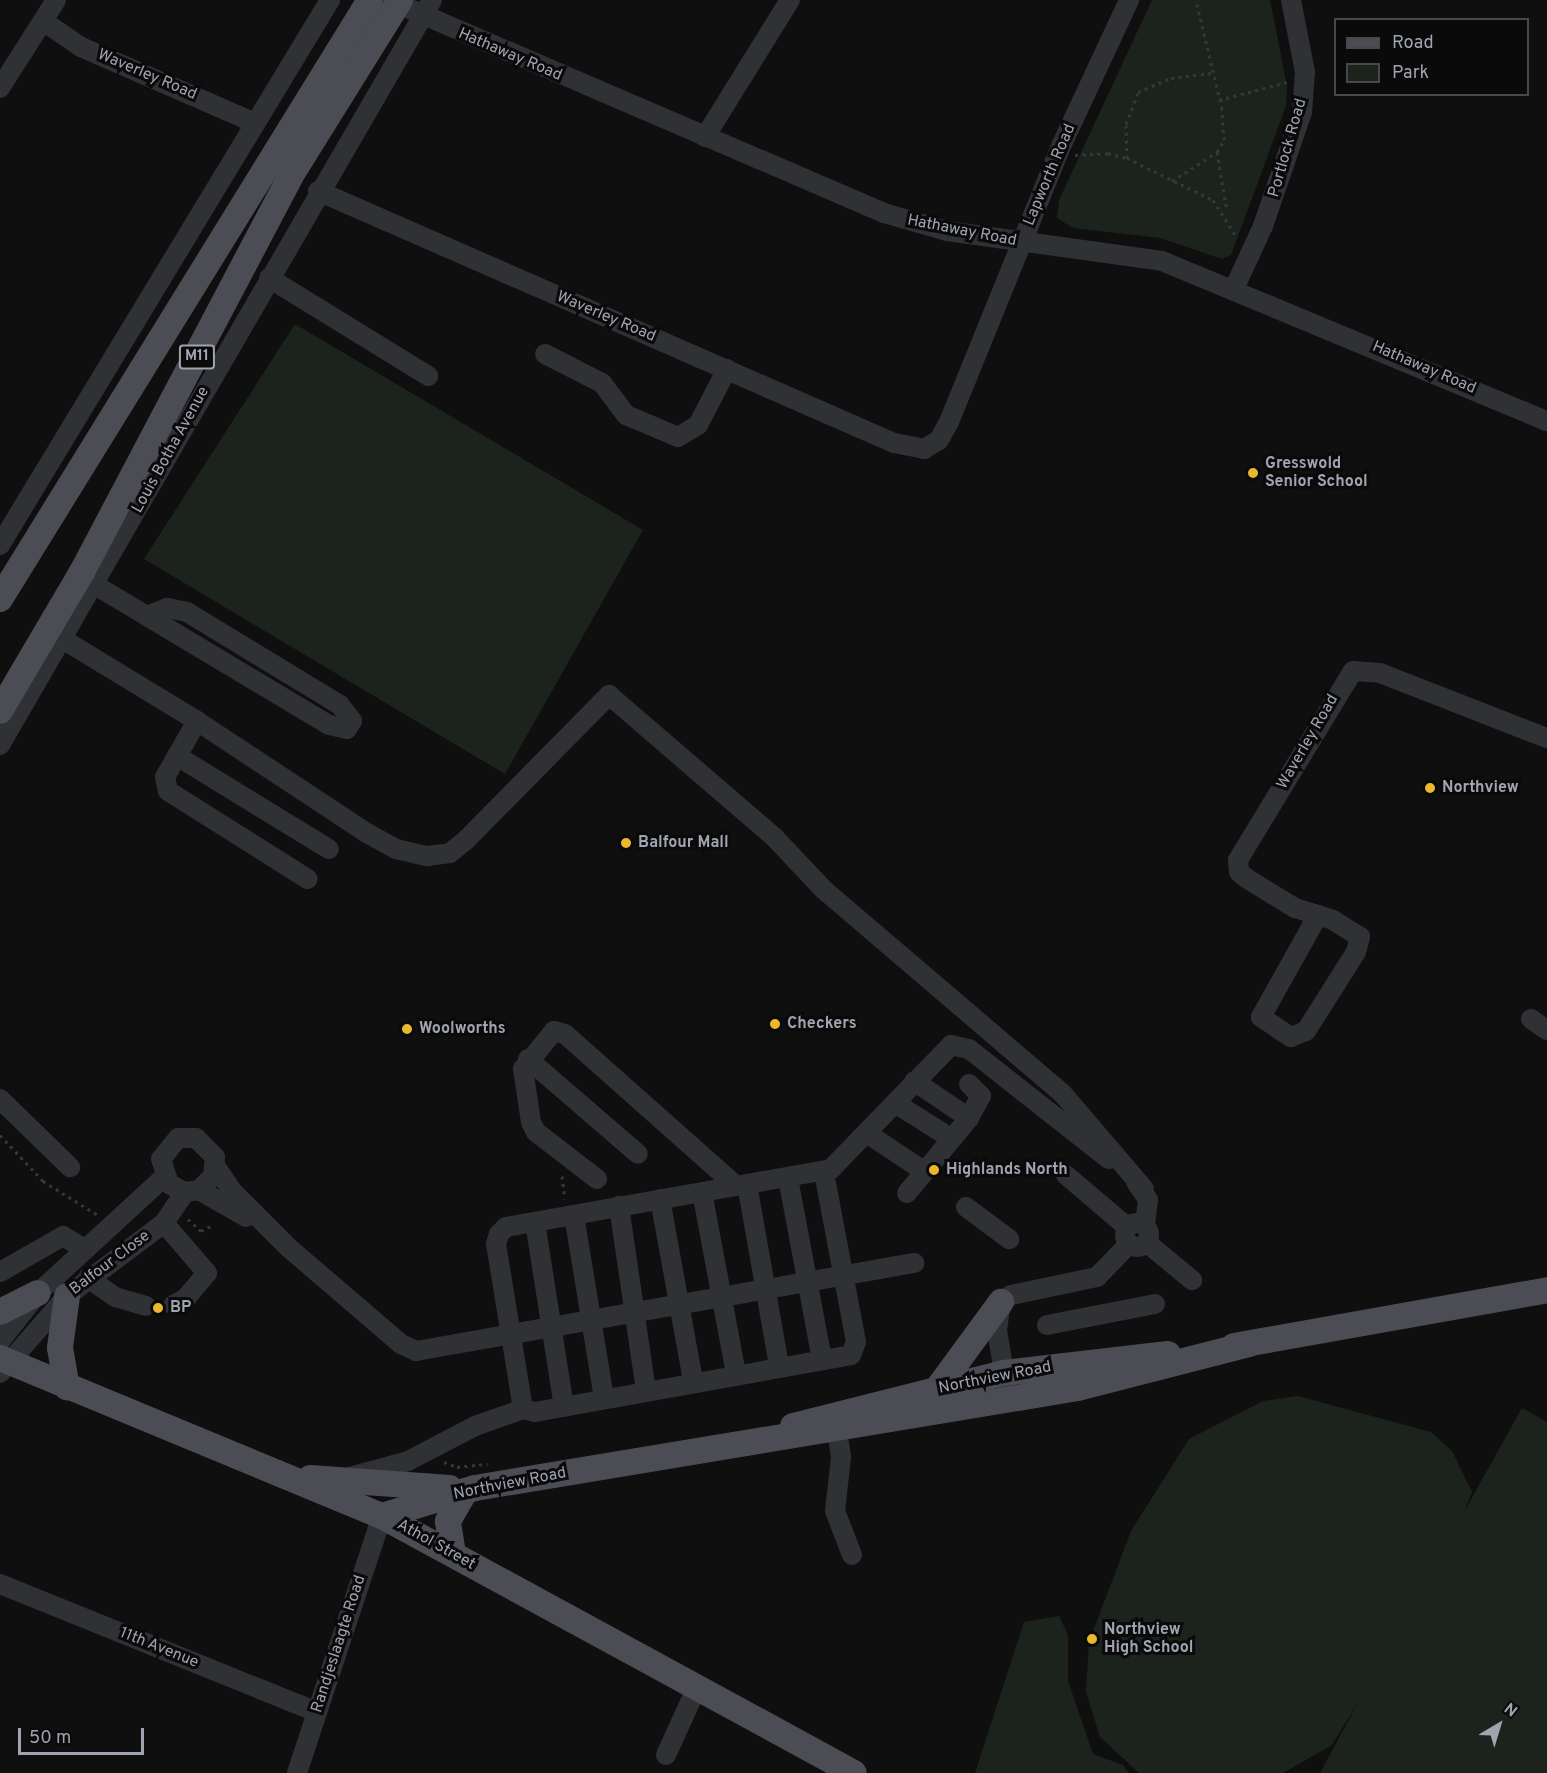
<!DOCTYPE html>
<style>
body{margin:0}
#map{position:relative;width:1547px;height:1773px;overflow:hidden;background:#0f0f10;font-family:Overpass,sans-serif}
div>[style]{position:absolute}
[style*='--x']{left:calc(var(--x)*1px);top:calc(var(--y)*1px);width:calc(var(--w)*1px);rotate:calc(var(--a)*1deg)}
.green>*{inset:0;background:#1c231d}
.path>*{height:3px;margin-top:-1.5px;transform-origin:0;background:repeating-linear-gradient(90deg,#36373c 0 3px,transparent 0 7.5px)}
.minor>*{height:20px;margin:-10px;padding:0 10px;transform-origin:10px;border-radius:10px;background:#303135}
.minor>.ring{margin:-10px;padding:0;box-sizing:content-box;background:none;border:20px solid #303135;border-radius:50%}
.major>*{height:26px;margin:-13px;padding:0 13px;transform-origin:13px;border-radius:13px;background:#4c4d54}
.dots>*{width:16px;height:16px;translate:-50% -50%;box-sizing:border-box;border:3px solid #0a0a0b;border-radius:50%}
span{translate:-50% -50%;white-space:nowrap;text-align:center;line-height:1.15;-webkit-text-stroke:6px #0a0a0b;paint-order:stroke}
.shield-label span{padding:2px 4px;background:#0a0a0b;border:2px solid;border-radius:4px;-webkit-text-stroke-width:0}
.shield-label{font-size:15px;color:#a0a4b1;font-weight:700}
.street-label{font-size:16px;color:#a0a4b1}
.poi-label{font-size:16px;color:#a0a4b1;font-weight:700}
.left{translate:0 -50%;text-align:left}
.legend{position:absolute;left:1334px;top:18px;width:195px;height:78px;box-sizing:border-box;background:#0a0a0b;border:2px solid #46484d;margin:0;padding:8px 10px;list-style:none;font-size:18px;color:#a0a4b1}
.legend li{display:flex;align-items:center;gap:12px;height:30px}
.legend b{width:30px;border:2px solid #46484d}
.north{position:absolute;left:1469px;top:1695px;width:60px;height:60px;-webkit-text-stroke:4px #0a0a0b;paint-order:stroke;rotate:38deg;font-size:16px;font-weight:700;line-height:24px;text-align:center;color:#a0a4b1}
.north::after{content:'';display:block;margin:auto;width:21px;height:27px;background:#a0a4b1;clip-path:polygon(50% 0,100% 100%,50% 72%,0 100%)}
.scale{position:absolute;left:18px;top:1728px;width:126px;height:27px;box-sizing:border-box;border:3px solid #a0a4b1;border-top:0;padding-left:8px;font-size:18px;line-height:21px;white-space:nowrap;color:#a0a4b1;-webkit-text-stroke:4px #0a0a0b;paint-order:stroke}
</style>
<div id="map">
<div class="green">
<div style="clip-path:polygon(1152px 0,1270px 0,1287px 86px,1286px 106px,1231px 255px,1222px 259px,1160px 238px,1073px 228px,1057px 218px,1059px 200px)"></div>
<div style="clip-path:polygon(295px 324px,643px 530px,505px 774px,144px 559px)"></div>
<div style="clip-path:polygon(1298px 1396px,1431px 1432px,1452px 1451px,1472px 1492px,1464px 1512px,1522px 1408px,1547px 1422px,1547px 1773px,1320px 1773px,1359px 1701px,1332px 1745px,1283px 1773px,1139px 1773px,1100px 1737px,1086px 1692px,1089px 1642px,1131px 1531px,1189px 1439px,1263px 1401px)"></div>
<div style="clip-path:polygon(1059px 1616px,1068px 1635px,1068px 1681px,1093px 1754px,1123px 1765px,1129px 1773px,975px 1773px,1024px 1622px)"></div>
</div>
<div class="path">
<div style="--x:1219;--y:100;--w:70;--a:-14.8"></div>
<div style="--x:1217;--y:152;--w:60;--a:80.4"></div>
<div style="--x:1075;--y:155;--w:33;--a:-3"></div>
<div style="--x:1108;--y:153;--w:20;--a:15"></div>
<div style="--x:1127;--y:158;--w:96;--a:26"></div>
<div style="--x:1213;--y:200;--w:45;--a:57.7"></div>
<div style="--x:1127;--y:158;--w:34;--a:-92"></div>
<div style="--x:1126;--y:124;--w:34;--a:-69"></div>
<div style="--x:1138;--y:92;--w:36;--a:-23"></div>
<div style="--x:1171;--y:78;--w:40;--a:-7.1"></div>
<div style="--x:1172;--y:181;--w:54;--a:-32.8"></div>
<div style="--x:1217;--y:152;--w:14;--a:-60"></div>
<div style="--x:1224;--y:140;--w:31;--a:-94"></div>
<div style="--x:1222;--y:109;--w:112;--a:-103.4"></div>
<div style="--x:0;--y:1135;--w:63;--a:46.9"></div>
<div style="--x:43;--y:1181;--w:65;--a:31.7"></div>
<div style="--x:562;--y:1176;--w:23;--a:83"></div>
<div style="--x:188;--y:1219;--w:18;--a:43"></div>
<div style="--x:201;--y:1231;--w:11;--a:-27"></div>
<div style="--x:444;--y:1462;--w:14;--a:21"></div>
<div style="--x:457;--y:1467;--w:31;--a:-6"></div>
</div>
<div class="minor">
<div style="--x:389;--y:0;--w:539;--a:23.28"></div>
<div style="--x:884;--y:213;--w:66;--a:15.9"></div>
<div style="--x:947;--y:231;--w:217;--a:7.9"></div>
<div style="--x:1162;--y:261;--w:417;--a:22.6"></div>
<div style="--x:43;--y:21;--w:46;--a:34.4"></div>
<div style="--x:81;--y:47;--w:190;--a:23.6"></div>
<div style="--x:0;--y:88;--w:104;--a:-57.5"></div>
<div style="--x:705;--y:137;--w:161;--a:-58.2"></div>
<div style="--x:318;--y:191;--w:629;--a:23.63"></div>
<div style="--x:894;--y:443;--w:31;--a:11"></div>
<div style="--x:924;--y:449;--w:17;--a:-31"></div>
<div style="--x:939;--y:440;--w:21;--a:-61"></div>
<div style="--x:949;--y:422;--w:300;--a:-67.9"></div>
<div style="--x:1062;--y:144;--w:159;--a:-65"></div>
<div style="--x:269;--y:278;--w:187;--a:31.6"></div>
<div style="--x:1234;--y:289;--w:69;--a:-65.3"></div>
<div style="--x:1263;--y:226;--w:120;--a:-71.1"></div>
<div style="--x:1302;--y:112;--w:40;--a:-85.7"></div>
<div style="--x:1305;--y:72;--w:73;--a:-101"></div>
<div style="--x:545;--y:354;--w:64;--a:27"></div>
<div style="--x:602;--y:383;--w:40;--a:53"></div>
<div style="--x:626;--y:415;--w:56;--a:22.9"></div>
<div style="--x:678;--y:437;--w:23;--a:-31"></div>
<div style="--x:698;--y:425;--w:63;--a:-62.6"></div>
<div style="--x:0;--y:545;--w:637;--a:-58.8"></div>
<div style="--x:95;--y:585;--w:61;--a:30.8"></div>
<div style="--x:147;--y:616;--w:22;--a:-22"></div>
<div style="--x:167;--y:608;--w:20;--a:11"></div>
<div style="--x:187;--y:612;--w:179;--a:31.3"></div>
<div style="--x:340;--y:705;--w:20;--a:53"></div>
<div style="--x:352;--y:721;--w:9;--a:122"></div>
<div style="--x:347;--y:729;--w:18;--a:-167"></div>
<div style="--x:329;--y:725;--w:212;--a:-149.1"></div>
<div style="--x:64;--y:640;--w:156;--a:31.3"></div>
<div style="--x:197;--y:721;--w:64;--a:119.7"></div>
<div style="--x:165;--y:777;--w:14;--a:78"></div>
<div style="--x:168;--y:791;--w:165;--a:32.2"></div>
<div style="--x:197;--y:721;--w:204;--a:33.4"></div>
<div style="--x:367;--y:833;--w:33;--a:29"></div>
<div style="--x:396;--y:849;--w:32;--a:13"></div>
<div style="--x:427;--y:856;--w:23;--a:-7"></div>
<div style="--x:450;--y:853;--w:21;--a:-39"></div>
<div style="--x:466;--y:840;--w:204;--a:-45.4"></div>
<div style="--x:609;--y:695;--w:219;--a:40.7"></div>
<div style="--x:775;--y:838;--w:70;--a:46.7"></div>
<div style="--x:823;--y:889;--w:314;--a:40.5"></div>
<div style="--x:1062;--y:1093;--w:126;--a:49.5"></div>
<div style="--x:0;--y:745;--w:861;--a:-59.89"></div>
<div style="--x:177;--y:756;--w:178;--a:31.5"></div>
<div style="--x:1318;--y:915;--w:117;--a:119.2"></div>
<div style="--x:1261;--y:1017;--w:36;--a:34"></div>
<div style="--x:1291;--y:1037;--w:16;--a:-22"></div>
<div style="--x:1306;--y:1031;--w:93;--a:-57.7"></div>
<div style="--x:1356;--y:952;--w:16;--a:-75"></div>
<div style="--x:1360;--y:937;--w:32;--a:-148"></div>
<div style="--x:1333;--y:920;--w:16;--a:-162"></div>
<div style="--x:1318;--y:915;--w:24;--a:-163"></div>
<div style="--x:1295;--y:908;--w:57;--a:-148.5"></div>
<div style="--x:1246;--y:878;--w:9;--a:-139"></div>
<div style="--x:1239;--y:872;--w:12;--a:-95"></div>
<div style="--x:1238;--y:860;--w:221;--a:-58.7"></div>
<div style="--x:1353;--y:671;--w:27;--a:4"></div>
<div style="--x:1380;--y:673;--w:179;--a:21.3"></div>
<div style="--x:1531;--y:1019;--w:19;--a:35"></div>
<div style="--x:528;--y:1059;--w:145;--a:40.8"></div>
<div style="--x:969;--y:1084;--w:17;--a:45"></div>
<div style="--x:981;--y:1096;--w:25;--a:119"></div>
<div style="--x:0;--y:1099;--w:98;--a:44.2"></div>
<div style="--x:895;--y:1103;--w:67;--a:32.3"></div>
<div style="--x:868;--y:1134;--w:67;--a:33.5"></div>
<div style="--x:216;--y:1167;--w:29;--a:56"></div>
<div style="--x:232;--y:1191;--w:81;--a:45"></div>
<div style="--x:289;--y:1248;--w:148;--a:40.6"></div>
<div style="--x:401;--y:1344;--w:17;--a:25"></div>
<div style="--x:416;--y:1351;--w:506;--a:-10.02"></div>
<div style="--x:1066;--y:1175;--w:80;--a:40.4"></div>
<div style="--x:788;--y:1178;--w:185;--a:79.4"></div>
<div style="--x:597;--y:1179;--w:77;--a:-142.4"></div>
<div style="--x:536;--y:1132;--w:11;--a:-117"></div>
<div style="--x:531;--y:1122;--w:54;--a:-98.6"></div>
<div style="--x:523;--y:1069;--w:49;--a:-50.8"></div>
<div style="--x:554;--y:1031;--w:11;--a:15"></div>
<div style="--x:565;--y:1034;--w:229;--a:41.6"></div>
<div style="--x:736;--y:1186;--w:97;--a:-10.1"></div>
<div style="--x:831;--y:1169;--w:173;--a:-45.9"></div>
<div style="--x:951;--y:1045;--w:18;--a:13"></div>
<div style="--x:969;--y:1049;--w:178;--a:38.2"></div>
<div style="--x:1136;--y:1182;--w:22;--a:56"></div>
<div style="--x:1148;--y:1200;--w:25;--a:97"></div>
<div style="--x:747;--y:1184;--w:185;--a:80"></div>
<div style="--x:736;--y:1186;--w:234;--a:169.9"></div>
<div style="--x:506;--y:1227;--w:10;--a:135"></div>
<div style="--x:499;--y:1234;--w:10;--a:107"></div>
<div style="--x:496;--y:1244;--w:167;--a:80.7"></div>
<div style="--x:523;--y:1409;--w:12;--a:14"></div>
<div style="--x:535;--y:1412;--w:321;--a:-10.2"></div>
<div style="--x:851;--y:1355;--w:14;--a:-69"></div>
<div style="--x:856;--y:1342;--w:173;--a:-100.7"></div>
<div style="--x:199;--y:1190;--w:20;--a:-45"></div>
<div style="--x:213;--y:1176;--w:19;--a:-84"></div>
<div style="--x:215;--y:1157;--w:27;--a:-135"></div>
<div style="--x:196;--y:1138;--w:18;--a:180"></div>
<div style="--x:178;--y:1138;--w:27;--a:129"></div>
<div style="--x:161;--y:1159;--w:26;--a:72"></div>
<div style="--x:169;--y:1184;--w:18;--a:27"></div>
<div style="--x:185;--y:1192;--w:14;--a:-8"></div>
<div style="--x:199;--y:1190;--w:54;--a:29.9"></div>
<div style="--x:702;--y:1192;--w:184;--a:79.4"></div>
<div style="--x:907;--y:1193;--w:97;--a:-50.4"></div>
<div style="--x:969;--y:1118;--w:66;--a:-146.1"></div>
<div style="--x:660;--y:1199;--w:185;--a:79.7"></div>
<div style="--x:619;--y:1206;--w:186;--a:81.7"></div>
<div style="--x:966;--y:1207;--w:54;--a:36.7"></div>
<div style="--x:574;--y:1215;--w:185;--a:80.7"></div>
<div style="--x:535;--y:1222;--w:187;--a:81.1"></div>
<div class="ring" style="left:1125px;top:1223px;width:4px;height:4px"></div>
<div style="--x:164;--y:1223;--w:66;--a:49.3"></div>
<div style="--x:207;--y:1273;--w:34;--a:130"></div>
<div style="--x:185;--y:1299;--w:13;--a:153"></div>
<div style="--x:1146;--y:1242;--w:60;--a:39.6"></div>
<div style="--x:0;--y:1272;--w:73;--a:-29.7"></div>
<div style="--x:63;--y:1236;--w:26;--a:31"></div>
<div style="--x:88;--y:1278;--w:33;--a:35"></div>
<div style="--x:115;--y:1297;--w:32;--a:16"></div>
<div style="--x:1047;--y:1325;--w:110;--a:-11"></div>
<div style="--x:0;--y:1341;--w:61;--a:-51.6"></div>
<div style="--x:38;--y:1293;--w:171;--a:-42.6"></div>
<div style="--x:0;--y:1373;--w:102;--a:-49"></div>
<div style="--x:67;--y:1296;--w:121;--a:-37"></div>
<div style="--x:164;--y:1223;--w:37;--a:-56"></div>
<div style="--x:1006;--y:1385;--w:56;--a:-99.3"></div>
<div style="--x:997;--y:1330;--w:28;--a:-82"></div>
<div style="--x:1001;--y:1302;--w:12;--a:-35"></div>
<div style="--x:1011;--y:1295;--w:88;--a:-11.8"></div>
<div style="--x:1097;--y:1277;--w:46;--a:-45.9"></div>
<div style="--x:837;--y:1431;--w:26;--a:81"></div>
<div style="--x:841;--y:1457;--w:54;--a:96.3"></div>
<div style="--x:835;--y:1511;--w:47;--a:68.9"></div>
<div style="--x:350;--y:1477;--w:60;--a:-15.4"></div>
<div style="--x:408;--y:1461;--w:76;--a:-27.6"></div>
<div style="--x:475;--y:1426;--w:51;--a:-19.5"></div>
<div style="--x:0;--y:1584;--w:342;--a:22"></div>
<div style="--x:666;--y:1755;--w:75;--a:-65.5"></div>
<div style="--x:297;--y:1773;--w:271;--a:-71.7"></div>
</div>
<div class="major">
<div style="--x:0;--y:599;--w:704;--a:-58.3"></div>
<div style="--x:0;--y:711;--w:161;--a:-59.5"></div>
<div style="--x:82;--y:572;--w:446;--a:-62.2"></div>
<div style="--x:290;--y:177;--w:208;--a:-58.1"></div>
<div style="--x:67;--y:1296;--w:52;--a:97.7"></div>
<div style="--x:60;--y:1348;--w:40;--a:80"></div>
<div style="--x:0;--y:1312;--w:42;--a:-26.6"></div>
<div style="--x:1234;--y:1346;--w:318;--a:-10.1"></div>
<div style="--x:0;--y:1358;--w:413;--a:22.5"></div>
<div style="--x:382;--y:1516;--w:537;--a:28.57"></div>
<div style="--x:938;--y:1388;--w:107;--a:-53.8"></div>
<div style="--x:793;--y:1426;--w:218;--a:-14.1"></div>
<div style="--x:1004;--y:1373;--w:165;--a:-6.6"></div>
<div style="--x:310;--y:1478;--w:140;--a:4.1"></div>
<div style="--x:382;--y:1516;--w:97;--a:-16.8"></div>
<div style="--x:475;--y:1488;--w:611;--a:-9.42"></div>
<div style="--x:1078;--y:1388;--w:177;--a:-14.4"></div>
<div style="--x:453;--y:1554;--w:33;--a:-99"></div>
<div style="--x:448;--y:1521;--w:34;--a:-60"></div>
</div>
<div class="dots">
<div style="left:1253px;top:473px;background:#eab72d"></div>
<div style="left:1430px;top:788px;background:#eab72d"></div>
<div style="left:626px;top:843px;background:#eab72d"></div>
<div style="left:775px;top:1024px;background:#eab72d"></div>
<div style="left:407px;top:1029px;background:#eab72d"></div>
<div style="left:934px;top:1170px;background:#eab72d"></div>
<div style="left:158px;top:1308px;background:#eab72d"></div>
<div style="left:1092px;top:1639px;background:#eab72d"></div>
</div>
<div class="shield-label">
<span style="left:197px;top:357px">M11</span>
</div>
<div class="street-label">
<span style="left:510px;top:55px;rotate:23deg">Hathaway Road</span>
<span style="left:147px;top:75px;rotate:23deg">Waverley Road</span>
<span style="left:1288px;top:148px;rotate:-74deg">Portlock Road</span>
<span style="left:1050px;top:175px;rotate:-67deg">Lapworth Road</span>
<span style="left:962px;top:231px;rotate:11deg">Hathaway Road</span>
<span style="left:606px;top:317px;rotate:23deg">Waverley Road</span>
<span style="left:1424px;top:368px;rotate:23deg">Hathaway Road</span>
<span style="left:171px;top:450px;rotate:-61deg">Louis Botha Avenue</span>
<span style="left:1308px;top:742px;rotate:-60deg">Waverley Road</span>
<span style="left:110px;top:1263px;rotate:-37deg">Balfour Close</span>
<span style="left:995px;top:1378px;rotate:-11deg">Northview Road</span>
<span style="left:510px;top:1484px;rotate:-11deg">Northview Road</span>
<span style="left:436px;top:1545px;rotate:29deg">Athol Street</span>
<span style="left:339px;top:1644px;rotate:-72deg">Randjeslaagte Road</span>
<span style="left:159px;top:1648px;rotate:22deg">11th Avenue</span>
</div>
<div class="poi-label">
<span class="left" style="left:1265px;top:473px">Gresswold<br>Senior School</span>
<span class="left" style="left:1442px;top:788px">Northview</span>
<span class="left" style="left:638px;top:843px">Balfour Mall</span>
<span class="left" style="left:787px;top:1024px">Checkers</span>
<span class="left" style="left:419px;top:1029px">Woolworths</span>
<span class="left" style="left:946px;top:1170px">Highlands North</span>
<span class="left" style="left:170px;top:1308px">BP</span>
<span class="left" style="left:1104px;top:1639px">Northview<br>High School</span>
</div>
<ul class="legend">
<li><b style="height:8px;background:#4c4d54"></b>Road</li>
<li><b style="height:16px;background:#1c231d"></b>Park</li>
</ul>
<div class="north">N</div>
<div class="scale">50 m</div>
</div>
